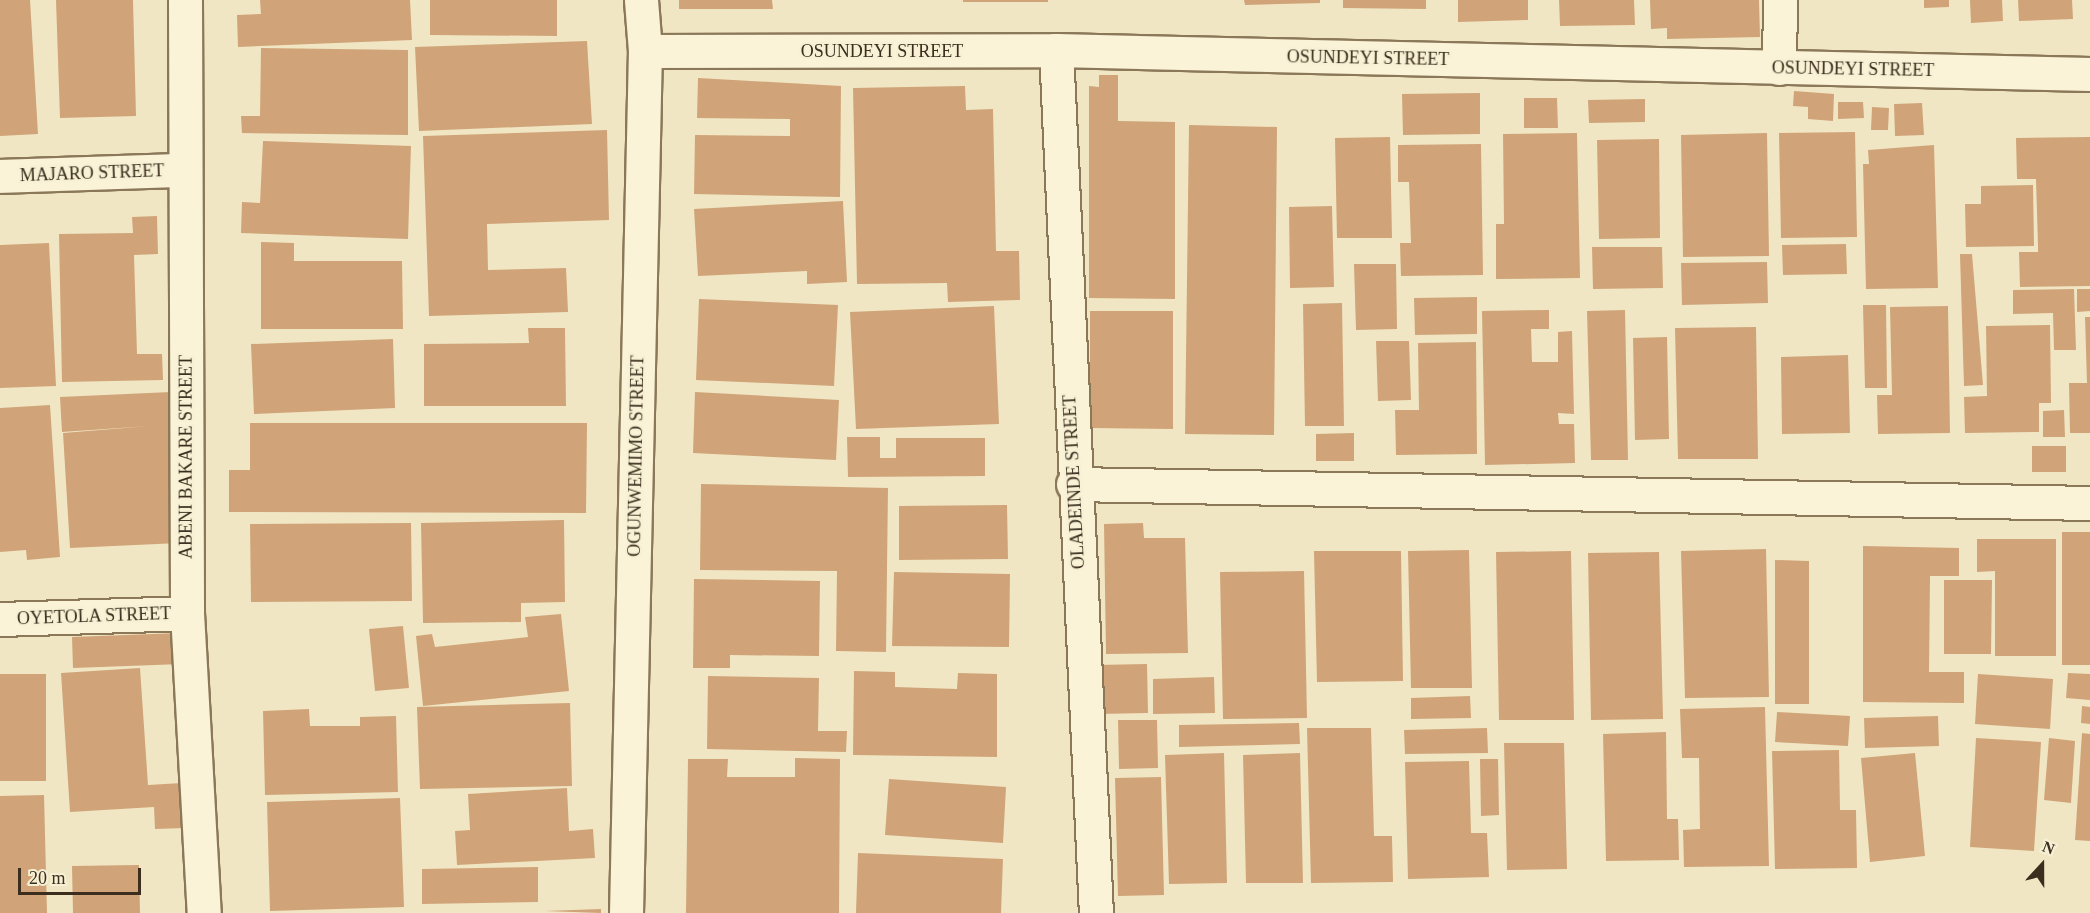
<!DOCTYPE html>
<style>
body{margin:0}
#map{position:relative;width:2090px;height:913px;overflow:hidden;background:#f0e6c4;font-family:"Times New Roman",serif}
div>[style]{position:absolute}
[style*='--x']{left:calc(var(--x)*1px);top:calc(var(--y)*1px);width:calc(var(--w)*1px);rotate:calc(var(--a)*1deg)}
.building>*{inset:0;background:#d0a478}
.roads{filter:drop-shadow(2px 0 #8b7859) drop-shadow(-2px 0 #8b7859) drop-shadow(0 2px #8b7859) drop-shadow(0 -2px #8b7859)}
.street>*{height:33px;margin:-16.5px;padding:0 16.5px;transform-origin:16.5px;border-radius:16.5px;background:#faf3d8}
span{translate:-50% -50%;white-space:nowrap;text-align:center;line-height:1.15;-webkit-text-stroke:4.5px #f7f0d4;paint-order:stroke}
.street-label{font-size:18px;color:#3b2e1e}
.north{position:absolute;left:2012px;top:835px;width:60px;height:60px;-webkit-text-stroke:4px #f7f0d4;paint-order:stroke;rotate:21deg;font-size:16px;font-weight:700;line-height:24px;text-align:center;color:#3b2e1e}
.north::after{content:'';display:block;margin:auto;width:21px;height:27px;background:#3b2e1e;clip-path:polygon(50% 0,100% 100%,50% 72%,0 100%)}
.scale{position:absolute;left:18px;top:868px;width:123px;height:27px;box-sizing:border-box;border:3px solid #3b2e1e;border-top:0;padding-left:8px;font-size:18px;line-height:21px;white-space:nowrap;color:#3b2e1e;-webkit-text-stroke:4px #f7f0d4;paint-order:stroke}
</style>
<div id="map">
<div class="building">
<div style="clip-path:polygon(0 0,30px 0,38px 134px,0 136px)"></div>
<div style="clip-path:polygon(56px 0,133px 0,136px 116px,60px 118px)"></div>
<div style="clip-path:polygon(260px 0,410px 0,412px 40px,238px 47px,237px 15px,261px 14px)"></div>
<div style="clip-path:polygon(430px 0,557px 0,557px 36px,430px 35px)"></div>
<div style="clip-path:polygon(679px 0,772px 0,773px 9px,679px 9px)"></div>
<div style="clip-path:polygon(963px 0,1048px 0,1048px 2px,963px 2px)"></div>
<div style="clip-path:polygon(1244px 0,1320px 0,1320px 3px,1245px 5px)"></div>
<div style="clip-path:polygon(1343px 0,1426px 0,1426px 9px,1343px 8px)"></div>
<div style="clip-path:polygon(1458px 0,1528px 0,1528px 20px,1458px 22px)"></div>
<div style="clip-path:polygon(1559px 0,1634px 0,1635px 25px,1560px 26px)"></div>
<div style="clip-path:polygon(1650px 0,1759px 0,1760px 37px,1667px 39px,1667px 28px,1651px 29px)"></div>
<div style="clip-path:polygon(1924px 0,1949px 0,1949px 7px,1924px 8px)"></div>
<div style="clip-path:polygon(1970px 0,2002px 0,2003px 21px,1971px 23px)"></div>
<div style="clip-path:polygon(2018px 0,2072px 0,2073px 19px,2019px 21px)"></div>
<div style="clip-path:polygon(587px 41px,592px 124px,419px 131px,415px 47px)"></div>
<div style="clip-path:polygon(261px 48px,408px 50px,408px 135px,242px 133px,241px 116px,260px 116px)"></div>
<div style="clip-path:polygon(1099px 75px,1118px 75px,1118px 121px,1175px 122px,1175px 299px,1089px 298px,1089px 86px,1099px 87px)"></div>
<div style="clip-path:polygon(698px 78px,841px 86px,840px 197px,694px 194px,695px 135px,790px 136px,790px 119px,697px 118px)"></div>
<div style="clip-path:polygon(965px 86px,966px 110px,993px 109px,996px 251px,1019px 251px,1020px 300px,948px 302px,947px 283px,857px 284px,853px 88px)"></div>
<div style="clip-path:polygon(1794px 91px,1834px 94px,1833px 121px,1808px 119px,1808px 107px,1793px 106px)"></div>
<div style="clip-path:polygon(1480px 93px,1480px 134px,1403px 135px,1402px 94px)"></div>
<div style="clip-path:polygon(1524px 98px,1557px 98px,1558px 128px,1524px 128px)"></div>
<div style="clip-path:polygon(1645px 99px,1645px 122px,1589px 123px,1588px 100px)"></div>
<div style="clip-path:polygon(1838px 102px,1863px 102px,1864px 118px,1838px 119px)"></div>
<div style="clip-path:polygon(1922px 103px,1924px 135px,1895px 136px,1894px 104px)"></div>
<div style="clip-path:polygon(1872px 107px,1889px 108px,1888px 130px,1871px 130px)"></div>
<div style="clip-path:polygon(1189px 125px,1277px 127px,1274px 435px,1185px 434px)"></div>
<div style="clip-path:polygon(607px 130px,609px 220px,487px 224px,488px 270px,566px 268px,568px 312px,429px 316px,423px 136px)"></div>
<div style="clip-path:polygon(1855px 132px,1857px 237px,1781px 238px,1779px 133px)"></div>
<div style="clip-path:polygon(1577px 133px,1580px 278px,1496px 279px,1496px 224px,1504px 224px,1503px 134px)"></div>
<div style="clip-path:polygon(1767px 133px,1769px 256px,1683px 257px,1681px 135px)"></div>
<div style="clip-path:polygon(1390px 137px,1392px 238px,1337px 238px,1335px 138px)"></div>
<div style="clip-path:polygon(2090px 137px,2090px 286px,2020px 287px,2019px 252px,2038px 252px,2038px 246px,2036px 179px,2017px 179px,2016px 138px)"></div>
<div style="clip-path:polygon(1659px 139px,1660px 238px,1599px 239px,1597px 140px)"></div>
<div style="clip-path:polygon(263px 141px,411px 146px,408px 239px,241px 233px,242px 202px,260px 203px)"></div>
<div style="clip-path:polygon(1481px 144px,1483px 275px,1401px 276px,1400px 243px,1411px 243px,1409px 182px,1398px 182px,1398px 145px)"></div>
<div style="clip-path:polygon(1934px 145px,1938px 288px,1866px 289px,1863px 164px,1869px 164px,1868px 150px)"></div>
<div style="clip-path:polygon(2033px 185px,2034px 246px,1966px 247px,1965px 204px,1981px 204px,1981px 186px)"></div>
<div style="clip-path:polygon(843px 201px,847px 282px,807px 284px,807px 271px,698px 276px,694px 209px)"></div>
<div style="clip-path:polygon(1332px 206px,1334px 287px,1290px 288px,1289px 207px)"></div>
<div style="clip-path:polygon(157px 216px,158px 254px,134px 255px,137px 354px,162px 354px,163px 380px,62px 382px,59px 234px,133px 233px,132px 217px)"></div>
<div style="clip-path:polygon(261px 242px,294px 243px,294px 261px,402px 261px,403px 329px,261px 329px)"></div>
<div style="clip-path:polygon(49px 243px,56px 386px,0 388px,0 245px)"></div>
<div style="clip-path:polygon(1846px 244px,1847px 274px,1783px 275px,1782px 245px)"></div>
<div style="clip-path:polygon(1592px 247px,1662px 247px,1663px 288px,1593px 289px)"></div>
<div style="clip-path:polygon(1960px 254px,1972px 254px,1983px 385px,1964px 386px)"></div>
<div style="clip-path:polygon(1767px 262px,1768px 303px,1682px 305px,1681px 263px)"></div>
<div style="clip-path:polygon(1354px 264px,1396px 264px,1397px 329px,1356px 330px)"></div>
<div style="clip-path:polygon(2074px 289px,2076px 350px,2054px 350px,2053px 313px,2013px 314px,2013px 290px)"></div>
<div style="clip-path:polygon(2077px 289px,2090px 289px,2090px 311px,2077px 312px)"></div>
<div style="clip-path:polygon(1477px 297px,1477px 334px,1415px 335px,1414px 298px)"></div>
<div style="clip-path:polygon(699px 299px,838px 305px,834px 386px,696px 380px)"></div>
<div style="clip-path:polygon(1342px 303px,1344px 426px,1305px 426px,1303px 304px)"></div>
<div style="clip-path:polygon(1863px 305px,1886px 305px,1887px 388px,1865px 388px)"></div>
<div style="clip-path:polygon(994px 306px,999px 424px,856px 429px,850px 312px)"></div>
<div style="clip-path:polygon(1948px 306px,1950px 433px,1878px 434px,1877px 395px,1892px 395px,1890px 307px)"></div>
<div style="clip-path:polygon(1549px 310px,1549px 329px,1531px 329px,1532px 362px,1558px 362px,1558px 332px,1572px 331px,1574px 414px,1558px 413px,1559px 424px,1574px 424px,1575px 463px,1485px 465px,1482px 311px)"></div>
<div style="clip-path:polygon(1625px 310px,1628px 460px,1591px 460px,1587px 311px)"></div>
<div style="clip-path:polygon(1090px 311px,1173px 311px,1173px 429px,1090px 428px)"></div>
<div style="clip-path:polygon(2085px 317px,2090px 317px,2090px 433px,2070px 433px,2069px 383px,2087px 383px)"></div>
<div style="clip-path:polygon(2050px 325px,2051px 403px,2039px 403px,2039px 432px,1965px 433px,1964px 397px,1987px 396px,1986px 326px)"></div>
<div style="clip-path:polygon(1756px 327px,1758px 459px,1678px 459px,1675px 328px)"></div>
<div style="clip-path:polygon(528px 328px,565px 328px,566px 406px,424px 406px,424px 344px,529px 343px)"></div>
<div style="clip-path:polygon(1667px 337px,1669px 439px,1635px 440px,1633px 338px)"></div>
<div style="clip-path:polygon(393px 339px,395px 408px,254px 414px,251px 344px)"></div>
<div style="clip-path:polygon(1376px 341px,1409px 341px,1411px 400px,1378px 401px)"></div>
<div style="clip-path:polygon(1476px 342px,1477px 454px,1396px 455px,1395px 410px,1419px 410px,1418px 343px)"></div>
<div style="clip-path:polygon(1848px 355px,1850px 433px,1782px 434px,1781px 357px)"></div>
<div style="clip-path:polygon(171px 392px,179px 543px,70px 548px,63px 433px,149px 426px,62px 432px,60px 397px)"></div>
<div style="clip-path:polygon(695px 392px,839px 400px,836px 460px,693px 453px)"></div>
<div style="clip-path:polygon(50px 405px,60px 557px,27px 560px,26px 550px,0 552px,0 408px)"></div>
<div style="clip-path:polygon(2064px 410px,2065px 437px,2043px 437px,2043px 411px)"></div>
<div style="clip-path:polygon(250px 423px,587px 423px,586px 513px,229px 512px,229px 470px,250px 470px)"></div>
<div style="clip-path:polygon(1354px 433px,1354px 461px,1316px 461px,1316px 434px)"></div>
<div style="clip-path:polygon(847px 437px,880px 437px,880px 458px,896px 458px,896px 438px,985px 438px,985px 476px,848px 477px)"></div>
<div style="clip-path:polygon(2032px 446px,2066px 446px,2066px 472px,2032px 472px)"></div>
<div style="clip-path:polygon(701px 484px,888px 488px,886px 652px,836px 651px,837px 571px,700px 570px)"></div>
<div style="clip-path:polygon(1007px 505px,1008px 559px,899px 560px,899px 506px)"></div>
<div style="clip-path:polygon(564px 520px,565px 602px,521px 603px,521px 622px,423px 623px,421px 523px)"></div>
<div style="clip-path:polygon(411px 523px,412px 601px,251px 602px,250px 524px)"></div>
<div style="clip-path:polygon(1143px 523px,1144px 538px,1185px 538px,1188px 653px,1106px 654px,1104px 524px)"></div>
<div style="clip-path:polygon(2062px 532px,2090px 532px,2090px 665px,2062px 665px)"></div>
<div style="clip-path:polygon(1977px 539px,2056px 539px,2056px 656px,1995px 656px,1995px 571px,1977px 572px)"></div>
<div style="clip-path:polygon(1863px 546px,1959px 548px,1959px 576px,1930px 576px,1929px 672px,1964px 672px,1964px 703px,1863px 702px)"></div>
<div style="clip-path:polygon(1766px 549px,1769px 697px,1685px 698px,1681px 551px)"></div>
<div style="clip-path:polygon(1469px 550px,1472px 688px,1411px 688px,1408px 551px)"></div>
<div style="clip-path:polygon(1314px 551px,1401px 551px,1403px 681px,1317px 682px)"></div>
<div style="clip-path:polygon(1571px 551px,1574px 720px,1499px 720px,1496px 552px)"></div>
<div style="clip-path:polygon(1659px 552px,1663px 719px,1591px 720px,1588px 553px)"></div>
<div style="clip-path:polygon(1775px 560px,1809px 561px,1809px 704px,1775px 704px)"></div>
<div style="clip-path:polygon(1304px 571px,1307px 718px,1223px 719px,1220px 572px)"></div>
<div style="clip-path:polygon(894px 572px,1010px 574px,1009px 647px,892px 646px)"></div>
<div style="clip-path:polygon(694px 579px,820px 581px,819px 656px,730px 655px,730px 668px,693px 668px)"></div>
<div style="clip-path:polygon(1944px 580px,1992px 580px,1991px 654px,1944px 654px)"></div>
<div style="clip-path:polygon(561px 614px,569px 691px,423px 706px,416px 636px,432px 634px,435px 647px,528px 637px,525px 617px)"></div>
<div style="clip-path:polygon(403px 626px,409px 688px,375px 691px,369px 629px)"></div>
<div style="clip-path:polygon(180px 633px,182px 664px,73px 668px,72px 637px)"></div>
<div style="clip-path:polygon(1147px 664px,1148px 713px,1098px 714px,1097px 665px)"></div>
<div style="clip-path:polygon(140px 668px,148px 785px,182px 783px,185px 828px,155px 829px,154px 807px,70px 812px,61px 673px)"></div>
<div style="clip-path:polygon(854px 671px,895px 672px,895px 687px,957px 689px,958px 673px,997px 674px,997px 757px,853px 755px)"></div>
<div style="clip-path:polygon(2068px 673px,2090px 674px,2090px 700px,2066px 698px)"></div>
<div style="clip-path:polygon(0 674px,46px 674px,46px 781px,0 781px)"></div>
<div style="clip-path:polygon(1978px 674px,2053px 679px,2050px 729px,1975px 724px)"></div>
<div style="clip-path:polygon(708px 676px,819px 678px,818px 731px,847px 731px,846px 752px,707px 749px)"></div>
<div style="clip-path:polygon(1214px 677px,1215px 713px,1153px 714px,1153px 679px)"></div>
<div style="clip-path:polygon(1470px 696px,1471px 718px,1411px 719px,1411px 698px)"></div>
<div style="clip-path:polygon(570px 703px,572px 786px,420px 789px,417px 707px)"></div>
<div style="clip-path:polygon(2082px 706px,2090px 707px,2090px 724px,2081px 723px)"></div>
<div style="clip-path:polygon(1765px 707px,1769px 866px,1684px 867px,1683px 830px,1700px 829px,1699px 758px,1682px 758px,1680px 709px)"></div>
<div style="clip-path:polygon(309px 709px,310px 726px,360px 726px,360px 717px,396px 716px,398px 792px,265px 795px,263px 711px)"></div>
<div style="clip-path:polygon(1777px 712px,1850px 716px,1848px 746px,1775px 742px)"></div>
<div style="clip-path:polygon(1938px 716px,1939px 746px,1865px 748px,1864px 718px)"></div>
<div style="clip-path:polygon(1118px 720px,1157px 720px,1158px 768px,1119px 769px)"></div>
<div style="clip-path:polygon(1299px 723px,1300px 744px,1179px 747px,1179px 725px)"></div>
<div style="clip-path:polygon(1307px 728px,1371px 728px,1374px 836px,1392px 836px,1393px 882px,1311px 883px)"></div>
<div style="clip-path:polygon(1487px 728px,1488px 753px,1405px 754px,1404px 730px)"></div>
<div style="clip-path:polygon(1666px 732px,1667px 819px,1678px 819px,1679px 860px,1606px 861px,1603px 734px)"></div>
<div style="clip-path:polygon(2082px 733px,2090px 734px,2090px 841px,2075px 840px)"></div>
<div style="clip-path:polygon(1976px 738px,2041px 742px,2034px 851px,1970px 847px)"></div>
<div style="clip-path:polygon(2049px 738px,2075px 741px,2071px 803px,2044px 800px)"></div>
<div style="clip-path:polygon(1504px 743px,1564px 743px,1567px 869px,1507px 870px)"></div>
<div style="clip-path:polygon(1839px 750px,1840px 810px,1856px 810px,1857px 868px,1775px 869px,1772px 751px)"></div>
<div style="clip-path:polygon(1224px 753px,1227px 883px,1169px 884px,1165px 755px)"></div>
<div style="clip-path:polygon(1300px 753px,1303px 883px,1246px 883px,1243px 755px)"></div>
<div style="clip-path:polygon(1915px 753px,1925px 856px,1870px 862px,1861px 758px)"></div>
<div style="clip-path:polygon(795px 758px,840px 759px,839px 913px,686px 913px,688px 759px,728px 759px,727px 777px,795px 777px)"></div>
<div style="clip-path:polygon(1480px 759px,1498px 759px,1499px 815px,1481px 816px)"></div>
<div style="clip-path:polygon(1469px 761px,1471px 833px,1487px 833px,1489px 877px,1408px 879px,1405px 762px)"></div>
<div style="clip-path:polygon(1161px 777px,1164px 895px,1118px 896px,1115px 778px)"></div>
<div style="clip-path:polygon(889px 779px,1006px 787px,1003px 843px,885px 835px)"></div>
<div style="clip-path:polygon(567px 788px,569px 831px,593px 829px,595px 858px,457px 865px,455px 831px,470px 830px,468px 794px)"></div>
<div style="clip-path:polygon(44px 795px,47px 913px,0 913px,0 796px)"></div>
<div style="clip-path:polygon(400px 798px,404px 907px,270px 911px,267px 802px)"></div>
<div style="clip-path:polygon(858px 853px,1003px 859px,1001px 913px,856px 913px)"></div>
<div style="clip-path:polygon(139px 865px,140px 913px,73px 913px,72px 866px)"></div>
<div style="clip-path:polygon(538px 867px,538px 902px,422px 904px,422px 869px)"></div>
<div style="clip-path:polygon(601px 909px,601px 913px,545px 911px)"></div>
</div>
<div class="roads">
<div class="street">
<div style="--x:185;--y:0;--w:613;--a:89.81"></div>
<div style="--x:187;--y:613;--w:300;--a:86.8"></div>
<div style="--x:1056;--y:50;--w:864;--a:87.35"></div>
<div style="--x:645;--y:51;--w:411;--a:-0.1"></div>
<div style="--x:1056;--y:50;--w:1034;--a:1.33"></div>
<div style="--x:1779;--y:68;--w:68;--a:-89.2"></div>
<div style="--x:0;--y:176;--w:184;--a:-1.9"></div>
<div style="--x:1073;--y:484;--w:1017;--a:1.07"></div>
<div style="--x:0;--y:619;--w:187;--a:-1.8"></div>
<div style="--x:626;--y:913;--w:862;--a:-88.74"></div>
<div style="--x:645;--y:51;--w:51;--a:-94.5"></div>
</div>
</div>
<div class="street-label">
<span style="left:882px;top:51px">OSUNDEYI STREET</span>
<span style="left:1368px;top:58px;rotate:1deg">OSUNDEYI STREET</span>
<span style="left:1853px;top:69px;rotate:1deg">OSUNDEYI STREET</span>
<span style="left:92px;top:173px;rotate:-2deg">MAJARO STREET</span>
<span style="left:636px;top:456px;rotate:-89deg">OGUNWEMIMO STREET</span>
<span style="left:186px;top:457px;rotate:-90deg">ABENI BAKARE STREET</span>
<span style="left:1074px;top:482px;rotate:-93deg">OLADEINDE STREET</span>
<span style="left:94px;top:616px;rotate:-2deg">OYETOLA STREET</span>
</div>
<div class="north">N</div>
<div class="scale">20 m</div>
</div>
